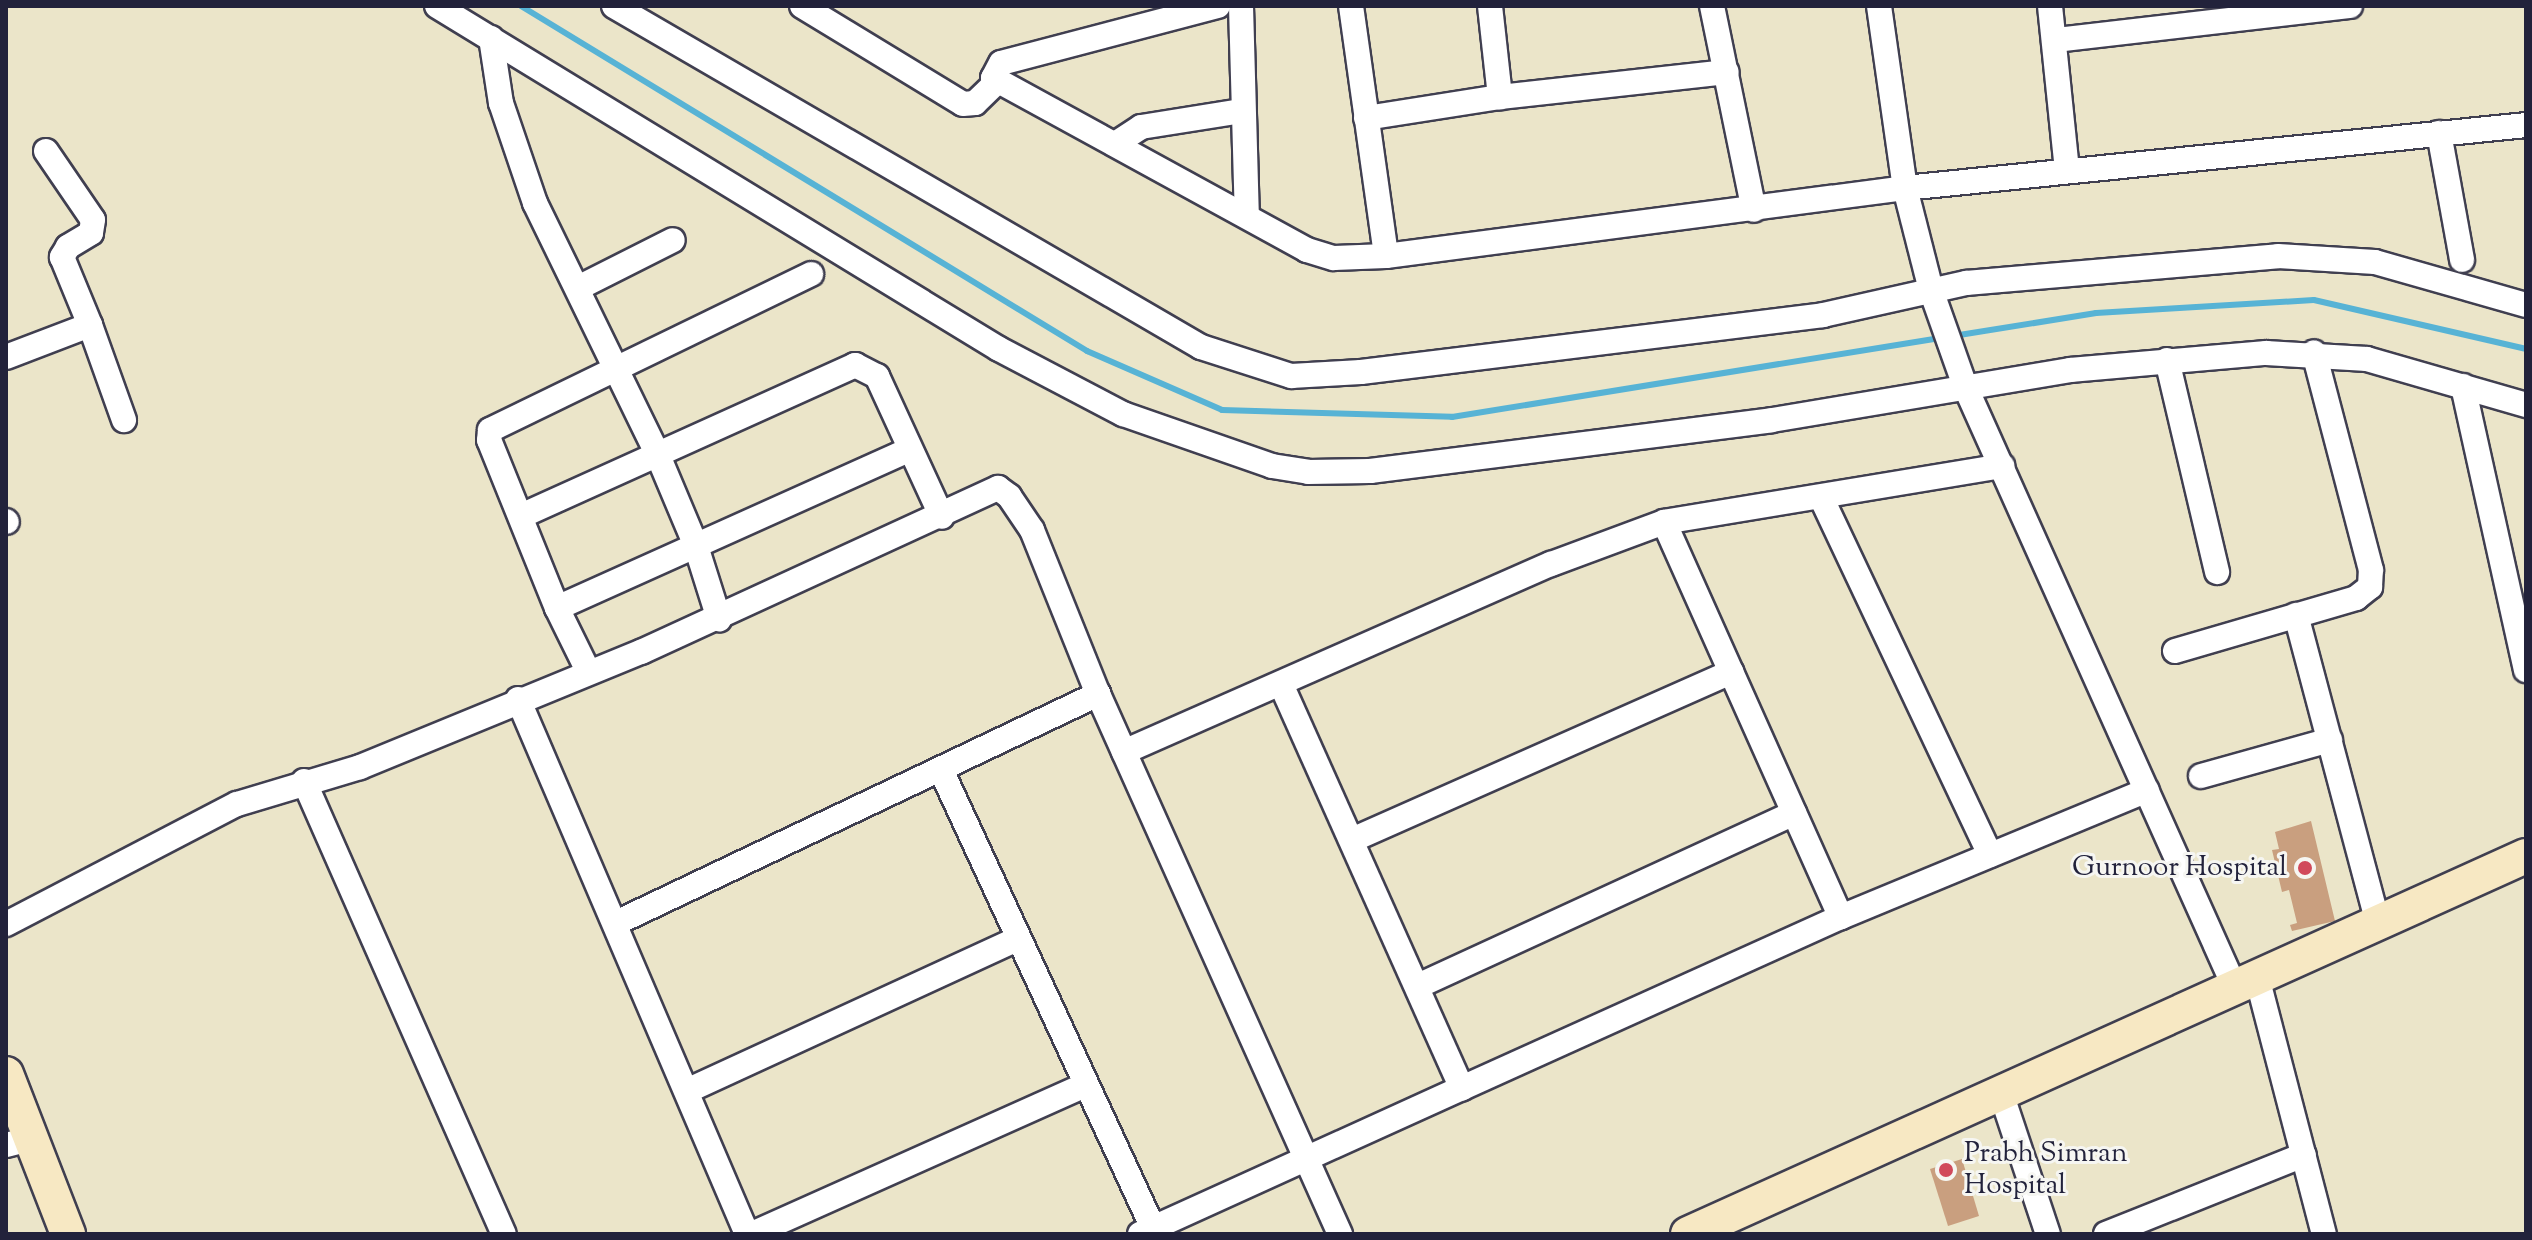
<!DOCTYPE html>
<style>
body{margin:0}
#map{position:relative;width:2532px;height:1240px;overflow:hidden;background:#ebe5c9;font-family:"Sorts Mill Goudy",serif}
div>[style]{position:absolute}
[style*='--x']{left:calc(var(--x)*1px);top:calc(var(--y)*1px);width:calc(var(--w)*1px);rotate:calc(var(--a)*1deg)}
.stream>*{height:6px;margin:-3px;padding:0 3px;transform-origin:3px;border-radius:3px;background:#57b3d5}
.building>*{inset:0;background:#c99f7f}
.roads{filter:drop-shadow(2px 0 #403f50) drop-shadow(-2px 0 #403f50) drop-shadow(0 2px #403f50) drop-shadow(0 -2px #403f50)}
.street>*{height:24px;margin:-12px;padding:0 12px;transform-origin:12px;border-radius:12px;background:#fff}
.secondary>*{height:34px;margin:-17px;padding:0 17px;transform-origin:17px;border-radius:17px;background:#f7e8c3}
.dots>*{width:22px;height:22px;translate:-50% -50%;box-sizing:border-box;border:4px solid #f6f6f2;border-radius:50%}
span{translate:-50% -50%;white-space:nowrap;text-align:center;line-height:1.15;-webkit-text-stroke:6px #f6f6f2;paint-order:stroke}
.poi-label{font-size:28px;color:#22223b}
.right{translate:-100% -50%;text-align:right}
.left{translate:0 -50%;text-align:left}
.frame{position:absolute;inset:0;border:8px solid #22223b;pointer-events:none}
</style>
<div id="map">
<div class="stream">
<div style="--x:521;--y:6;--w:663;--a:31.36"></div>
<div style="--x:1087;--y:351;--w:147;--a:23.6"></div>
<div style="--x:1222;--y:410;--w:230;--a:1.7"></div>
<div style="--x:1452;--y:417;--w:496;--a:-9.2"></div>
<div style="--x:1953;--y:336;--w:145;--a:-9.1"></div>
<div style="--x:2096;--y:313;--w:218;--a:-3.4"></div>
<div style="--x:2314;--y:300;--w:218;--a:13"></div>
</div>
<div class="building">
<div style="clip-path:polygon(2311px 821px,2335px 921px,2292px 931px,2290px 925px,2297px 923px,2289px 890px,2282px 892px,2272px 850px,2279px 849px,2275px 832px)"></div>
<div style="clip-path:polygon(1962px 1159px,1979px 1216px,1948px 1226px,1930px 1169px)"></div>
</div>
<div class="roads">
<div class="street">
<div style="--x:437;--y:6;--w:658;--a:31.4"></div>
<div style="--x:999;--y:349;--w:140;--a:27.7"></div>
<div style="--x:1123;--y:414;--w:158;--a:19.2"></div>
<div style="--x:1272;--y:466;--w:36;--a:9"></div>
<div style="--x:1308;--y:472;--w:62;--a:-0.9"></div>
<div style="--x:1370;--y:471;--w:405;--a:-7.2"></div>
<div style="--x:1772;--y:420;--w:302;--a:-9.5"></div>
<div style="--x:2070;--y:370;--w:197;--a:-5"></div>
<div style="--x:2266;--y:353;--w:101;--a:3.4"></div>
<div style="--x:2367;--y:359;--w:166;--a:16.1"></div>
<div style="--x:614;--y:6;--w:679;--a:30.15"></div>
<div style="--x:1201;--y:347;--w:95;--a:17.9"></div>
<div style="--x:1291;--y:376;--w:70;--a:-3.3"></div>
<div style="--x:1361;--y:372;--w:466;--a:-7"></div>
<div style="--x:1823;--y:315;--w:147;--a:-12.6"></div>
<div style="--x:1966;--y:283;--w:313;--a:-4.9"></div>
<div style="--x:2278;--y:256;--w:97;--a:3.5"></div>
<div style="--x:2375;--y:262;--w:157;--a:15.9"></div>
<div style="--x:802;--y:6;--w:188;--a:31.3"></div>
<div style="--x:963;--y:104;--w:12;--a:-5"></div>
<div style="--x:975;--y:103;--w:30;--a:-44"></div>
<div style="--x:1218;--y:6;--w:224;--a:165.3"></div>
<div style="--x:1001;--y:63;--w:17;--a:118"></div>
<div style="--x:993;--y:78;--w:358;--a:28.7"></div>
<div style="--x:1307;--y:250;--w:28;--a:17"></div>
<div style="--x:1334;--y:258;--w:52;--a:-2.2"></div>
<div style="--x:1386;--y:256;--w:523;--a:-7.46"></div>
<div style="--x:1905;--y:188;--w:624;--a:-5.79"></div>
<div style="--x:1241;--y:6;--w:210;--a:88.4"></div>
<div style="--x:1351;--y:6;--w:252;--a:82"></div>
<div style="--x:1490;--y:6;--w:92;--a:83.7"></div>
<div style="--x:1712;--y:6;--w:208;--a:78.4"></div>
<div style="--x:1879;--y:6;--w:184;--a:81.9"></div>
<div style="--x:1905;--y:188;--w:105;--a:75.7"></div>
<div style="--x:1931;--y:290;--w:102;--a:70.5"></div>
<div style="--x:1965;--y:386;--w:662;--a:65.84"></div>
<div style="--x:2050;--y:6;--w:166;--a:84.1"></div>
<div style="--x:491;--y:38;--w:66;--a:81.3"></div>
<div style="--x:501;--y:103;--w:106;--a:71.2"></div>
<div style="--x:535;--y:203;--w:278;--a:64"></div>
<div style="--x:657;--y:453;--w:101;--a:67.2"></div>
<div style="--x:696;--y:546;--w:77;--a:72.5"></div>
<div style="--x:2056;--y:40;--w:296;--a:-6.6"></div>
<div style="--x:1366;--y:118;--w:136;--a:-8.9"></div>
<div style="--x:1500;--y:97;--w:228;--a:-6.3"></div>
<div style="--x:2439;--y:133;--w:129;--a:79.7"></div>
<div style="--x:1115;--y:144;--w:31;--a:-33"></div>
<div style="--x:1141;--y:127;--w:101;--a:-9.1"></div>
<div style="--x:46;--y:151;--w:83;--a:55.7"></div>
<div style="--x:93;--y:220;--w:13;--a:99"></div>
<div style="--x:91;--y:233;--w:27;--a:149"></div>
<div style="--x:68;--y:247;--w:12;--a:121"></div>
<div style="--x:62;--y:257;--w:74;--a:67.6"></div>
<div style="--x:578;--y:288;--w:106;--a:-26.8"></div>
<div style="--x:6;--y:357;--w:90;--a:-20.9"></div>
<div style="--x:90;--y:325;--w:101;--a:70.3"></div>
<div style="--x:2167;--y:360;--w:218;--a:76.7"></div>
<div style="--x:2463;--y:386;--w:291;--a:77.5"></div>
<div style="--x:1821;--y:497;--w:396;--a:64.7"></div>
<div style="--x:521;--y:516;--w:367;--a:-24.3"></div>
<div style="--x:855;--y:365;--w:25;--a:27"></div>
<div style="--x:877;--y:376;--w:155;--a:65.3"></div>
<div style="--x:6;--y:521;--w:1;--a:45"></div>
<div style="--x:1664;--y:522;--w:433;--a:65.9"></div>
<div style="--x:557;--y:608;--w:387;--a:-24.2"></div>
<div style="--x:2296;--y:615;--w:320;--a:75.1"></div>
<div style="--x:2175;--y:651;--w:189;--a:-16.3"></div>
<div style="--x:2356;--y:598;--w:18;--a:-38"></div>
<div style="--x:2370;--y:587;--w:17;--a:-87"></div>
<div style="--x:2371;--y:570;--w:225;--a:-104.7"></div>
<div style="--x:588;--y:671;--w:70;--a:-116.2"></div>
<div style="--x:557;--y:608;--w:181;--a:-112"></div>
<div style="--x:489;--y:440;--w:10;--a:-84"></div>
<div style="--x:490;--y:430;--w:357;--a:-25.9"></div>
<div style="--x:1281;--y:684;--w:443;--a:65.9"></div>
<div style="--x:1462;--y:1088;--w:416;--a:-24.3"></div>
<div style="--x:1841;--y:917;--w:331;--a:-22.5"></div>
<div style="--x:518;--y:699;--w:582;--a:66.83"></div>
<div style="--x:1124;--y:752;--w:467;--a:-23.8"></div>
<div style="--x:1551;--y:564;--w:121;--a:-20.4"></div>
<div style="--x:1664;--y:522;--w:343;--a:-9.4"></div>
<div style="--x:941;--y:770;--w:505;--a:65.16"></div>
<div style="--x:2201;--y:776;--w:134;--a:-15.6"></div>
<div style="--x:304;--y:781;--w:495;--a:66.2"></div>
<div style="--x:1352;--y:840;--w:415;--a:-23.9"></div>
<div style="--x:616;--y:923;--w:534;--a:-25.41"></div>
<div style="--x:6;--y:924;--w:260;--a:-27.5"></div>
<div style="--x:237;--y:804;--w:128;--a:-16.7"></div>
<div style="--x:360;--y:767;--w:304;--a:-22.3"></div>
<div style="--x:641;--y:652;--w:393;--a:-24.7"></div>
<div style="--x:998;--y:488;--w:14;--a:36"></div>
<div style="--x:1009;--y:496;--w:41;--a:55.9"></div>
<div style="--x:1032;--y:530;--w:177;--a:68.1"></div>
<div style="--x:1098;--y:694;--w:592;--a:65.86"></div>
<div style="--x:2258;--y:981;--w:261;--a:75.4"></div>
<div style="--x:1418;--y:986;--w:414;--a:-24.7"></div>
<div style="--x:689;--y:1090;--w:361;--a:-24.7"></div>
<div style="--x:2002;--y:1096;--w:145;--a:71.6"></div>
<div style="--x:6;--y:1145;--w:25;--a:-14"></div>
<div style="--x:752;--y:1234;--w:365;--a:-24.1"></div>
<div style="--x:1140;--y:1234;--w:354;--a:-24.4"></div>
<div style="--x:2106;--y:1234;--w:213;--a:-21.8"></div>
</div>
<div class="secondary">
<div style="--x:6;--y:1074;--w:172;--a:68.8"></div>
<div style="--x:1688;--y:1234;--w:919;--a:-24.28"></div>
</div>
</div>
<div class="dots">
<div style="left:2305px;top:868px;background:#d1495b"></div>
<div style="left:1946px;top:1170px;background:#d1495b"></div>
</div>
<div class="poi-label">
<span class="right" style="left:2287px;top:868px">Gurnoor Hospital</span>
<span class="left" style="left:1964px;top:1170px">Prabh Simran<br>Hospital</span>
</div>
<div class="frame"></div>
</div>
